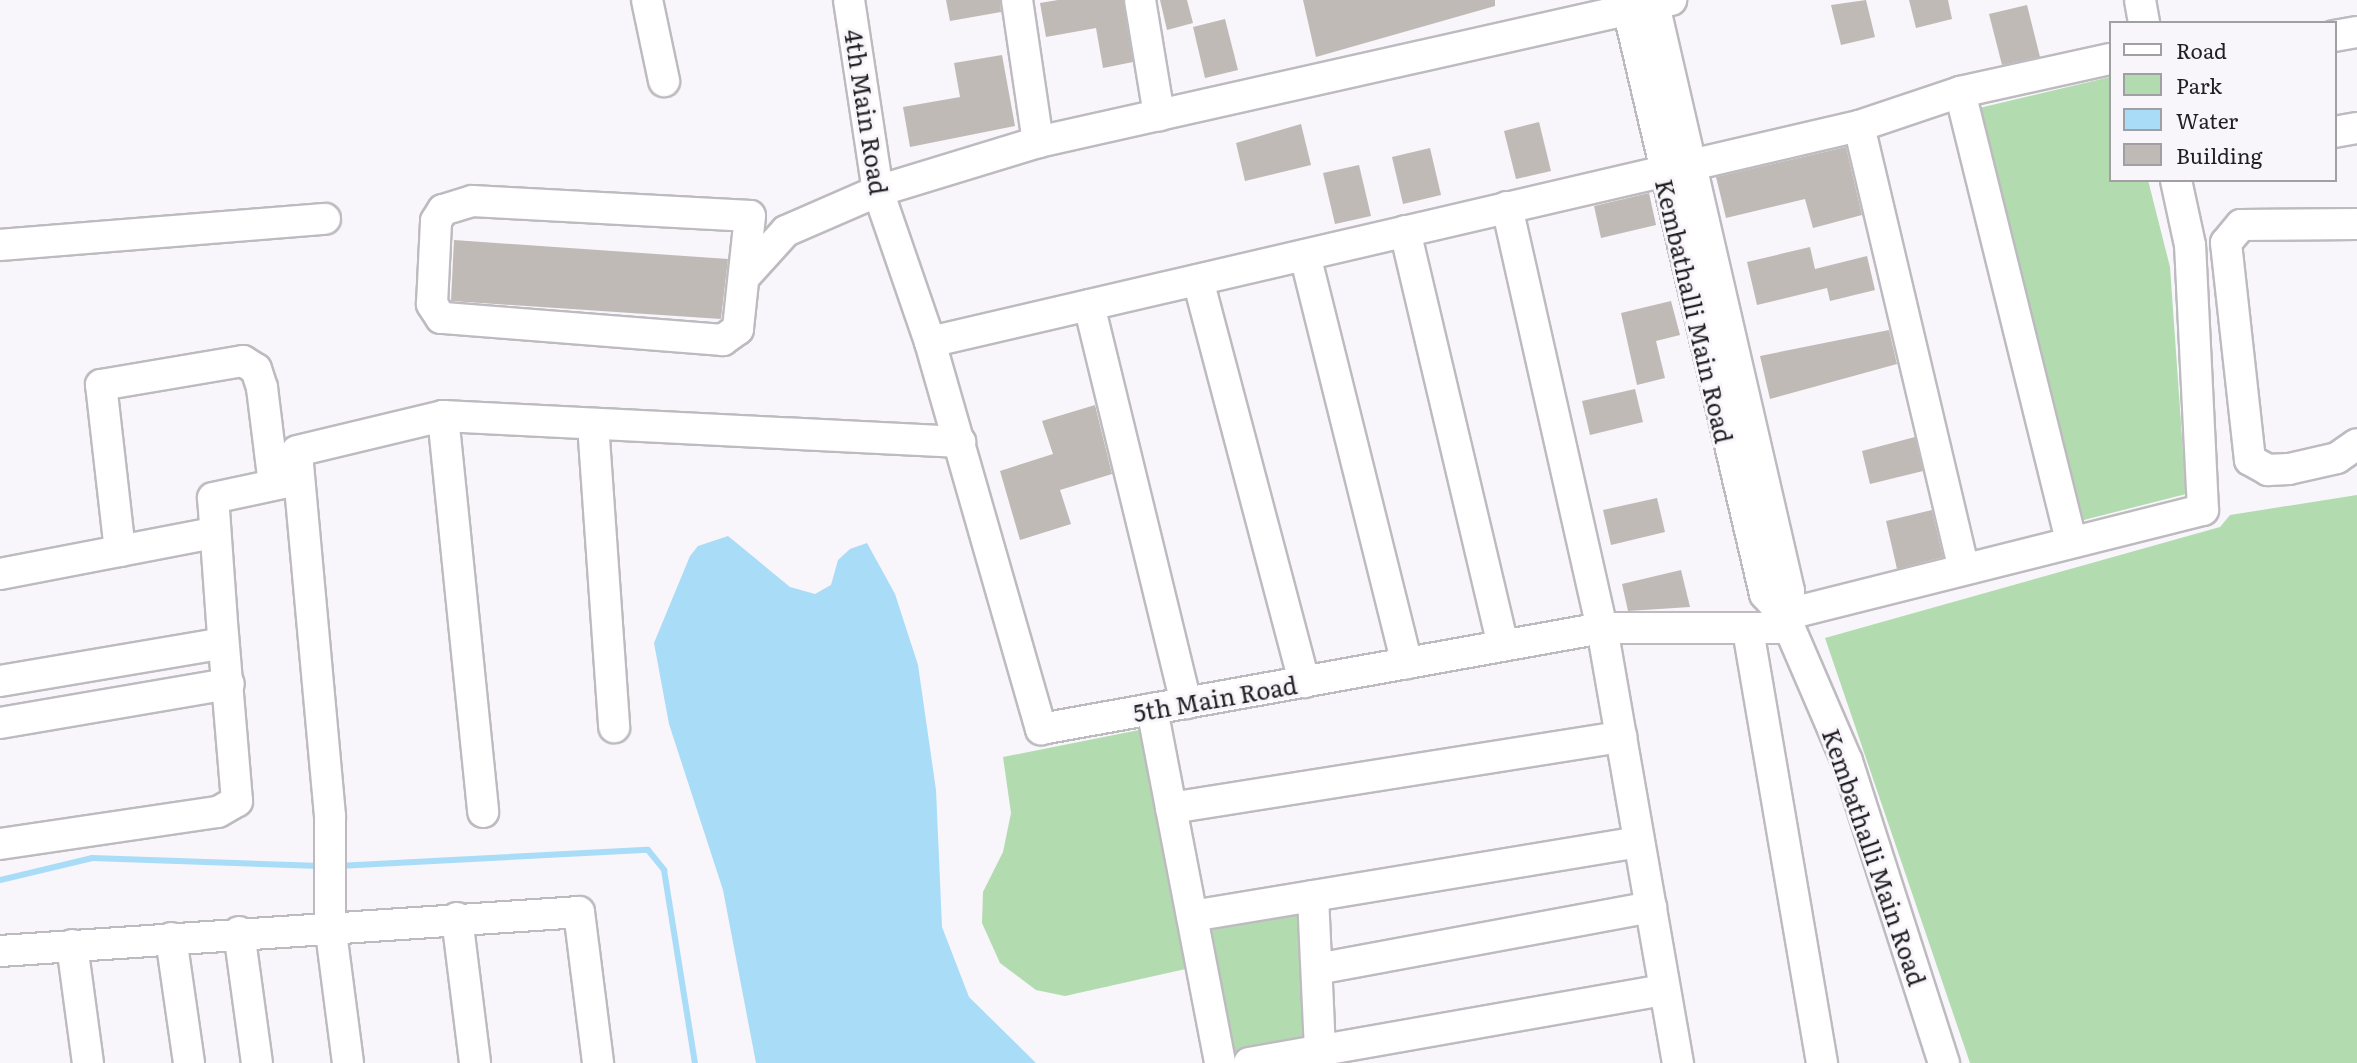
<!DOCTYPE html>
<style>
body{margin:0}
#map{position:relative;width:2357px;height:1063px;overflow:hidden;background:#f8f5fb;font-family:Literata,serif}
div>[style]{position:absolute}
[style*='--x']{left:calc(var(--x)*1px);top:calc(var(--y)*1px);width:calc(var(--w)*1px);rotate:calc(var(--a)*1deg)}
.green>*{inset:0;background:#b2dbaf}
.water>*{inset:0;background:#a8dcf7}
.stream>*{height:6px;margin:-3px;padding:0 3px;transform-origin:3px;border-radius:3px;background:#a8dcf7}
.building>*{inset:0;background:#bfbab5}
.roads{filter:drop-shadow(2px 0 #bebbc0) drop-shadow(-2px 0 #bebbc0) drop-shadow(0 2px #bebbc0) drop-shadow(0 -2px #bebbc0)}
.minor>*{height:30px;margin:-15px;padding:0 15px;transform-origin:15px;border-radius:15px;background:#fff}
span{translate:-50% -50%;white-space:nowrap;text-align:center;line-height:1.15;-webkit-text-stroke:6px #f8f5fb;paint-order:stroke}
.street-label{font-size:24px;color:#211f22}
.legend{position:absolute;left:2109px;top:21px;width:228px;height:161px;box-sizing:border-box;background:#f8f5fb;border:2px solid #a29fa4;margin:0;padding:9px 12px;list-style:none;font-size:21px;color:#211f22}
.legend li{display:flex;align-items:center;gap:14px;height:35px}
.legend b{width:35px;border:2px solid #a29fa4}
</style>
<div id="map">
<div class="green">
<div style="clip-path:polygon(2110px 77px,2110px 180px,2148px 180px,2170px 267px,2186px 494px,2076px 522px,1975px 109px)"></div>
<div style="clip-path:polygon(2357px 495px,2357px 1063px,1970px 1063px,1825px 638px,2220px 527px,2230px 515px)"></div>
<div style="clip-path:polygon(1139px 730px,1190px 968px,1065px 996px,1036px 990px,1000px 963px,982px 923px,983px 892px,1003px 852px,1011px 813px,1003px 757px)"></div>
<div style="clip-path:polygon(1310px 911px,1311px 1045px,1230px 1060px,1206px 930px)"></div>
</div>
<div class="water">
<div style="clip-path:polygon(728px 536px,790px 587px,815px 594px,831px 585px,838px 560px,850px 549px,867px 543px,895px 594px,918px 665px,936px 790px,942px 927px,969px 997px,1036px 1063px,756px 1063px,723px 890px,669px 724px,654px 643px,690px 556px,698px 546px)"></div>
</div>
<div class="stream">
<div style="--x:338;--y:866;--w:310;--a:-3"></div>
<div style="--x:648;--y:850;--w:26;--a:51"></div>
<div style="--x:664;--y:870;--w:195;--a:80.9"></div>
<div style="--x:0;--y:880;--w:95;--a:-13.4"></div>
<div style="--x:92;--y:858;--w:229;--a:2"></div>
</div>
<div class="building">
<div style="clip-path:polygon(946px 0,1000px 0,1001px 12px,950px 21px)"></div>
<div style="clip-path:polygon(1058px 0,1123px 0,1133px 62px,1103px 68px,1096px 28px,1046px 37px,1040px 3px)"></div>
<div style="clip-path:polygon(1160px 0,1187px 0,1193px 23px,1167px 30px)"></div>
<div style="clip-path:polygon(1303px 0,1495px 0,1495px 6px,1316px 57px)"></div>
<div style="clip-path:polygon(1866px 0,1875px 37px,1841px 45px,1831px 5px)"></div>
<div style="clip-path:polygon(1909px 0,1948px 0,1952px 19px,1916px 28px)"></div>
<div style="clip-path:polygon(2027px 5px,2040px 57px,2002px 65px,1989px 14px)"></div>
<div style="clip-path:polygon(1225px 19px,1238px 70px,1205px 78px,1193px 27px)"></div>
<div style="clip-path:polygon(1002px 55px,1015px 126px,910px 147px,903px 107px,960px 97px,954px 63px)"></div>
<div style="clip-path:polygon(1539px 122px,1551px 171px,1516px 179px,1504px 131px)"></div>
<div style="clip-path:polygon(1301px 124px,1311px 165px,1245px 181px,1236px 143px)"></div>
<div style="clip-path:polygon(1846px 147px,1862px 215px,1813px 228px,1805px 199px,1726px 218px,1716px 177px)"></div>
<div style="clip-path:polygon(1430px 148px,1441px 195px,1403px 204px,1392px 157px)"></div>
<div style="clip-path:polygon(1359px 165px,1371px 216px,1335px 224px,1323px 173px)"></div>
<div style="clip-path:polygon(1649px 193px,1656px 225px,1601px 238px,1594px 206px)"></div>
<div style="clip-path:polygon(454px 240px,728px 259px,721px 319px,451px 301px)"></div>
<div style="clip-path:polygon(1810px 247px,1815px 269px,1867px 256px,1875px 290px,1830px 301px,1827px 288px,1757px 305px,1747px 262px)"></div>
<div style="clip-path:polygon(1671px 301px,1680px 335px,1656px 341px,1665px 378px,1637px 385px,1621px 313px)"></div>
<div style="clip-path:polygon(1889px 330px,1897px 364px,1770px 399px,1760px 356px)"></div>
<div style="clip-path:polygon(1635px 389px,1643px 422px,1590px 435px,1582px 401px)"></div>
<div style="clip-path:polygon(1095px 405px,1112px 474px,1060px 490px,1071px 524px,1020px 540px,1000px 471px,1053px 454px,1042px 421px)"></div>
<div style="clip-path:polygon(1915px 437px,1923px 471px,1870px 484px,1862px 451px)"></div>
<div style="clip-path:polygon(1657px 498px,1665px 532px,1611px 545px,1603px 510px)"></div>
<div style="clip-path:polygon(1932px 510px,1943px 557px,1897px 569px,1886px 521px)"></div>
<div style="clip-path:polygon(1681px 570px,1690px 607px,1628px 611px,1622px 584px)"></div>
</div>
<div class="roads">
<div class="minor">
<div style="--x:647;--y:0;--w:83;--a:78.1"></div>
<div style="--x:849;--y:0;--w:193;--a:81.4"></div>
<div style="--x:878;--y:191;--w:160;--a:71"></div>
<div style="--x:930;--y:342;--w:403;--a:74"></div>
<div style="--x:1041;--y:729;--w:570;--a:-10.21"></div>
<div style="--x:1602;--y:628;--w:185;--a:0"></div>
<div style="--x:1017;--y:0;--w:144;--a:81.6"></div>
<div style="--x:1140;--y:0;--w:117;--a:80.6"></div>
<div style="--x:1626;--y:0;--w:610;--a:76.83"></div>
<div style="--x:1765;--y:594;--w:28;--a:48"></div>
<div style="--x:1784;--y:615;--w:159;--a:66.7"></div>
<div style="--x:1847;--y:761;--w:317;--a:72.2"></div>
<div style="--x:1653;--y:0;--w:606;--a:77.04"></div>
<div style="--x:1789;--y:591;--w:25;--a:102"></div>
<div style="--x:2140;--y:0;--w:23;--a:80"></div>
<div style="--x:2334;--y:36;--w:23;--a:-10"></div>
<div style="--x:1960;--y:92;--w:462;--a:76.1"></div>
<div style="--x:1859;--y:126;--w:451;--a:76.7"></div>
<div style="--x:2334;--y:132;--w:23;--a:-10"></div>
<div style="--x:473;--y:201;--w:277;--a:3.1"></div>
<div style="--x:750;--y:216;--w:114;--a:96.1"></div>
<div style="--x:738;--y:329;--w:19;--a:144"></div>
<div style="--x:723;--y:340;--w:283;--a:-175.5"></div>
<div style="--x:441;--y:318;--w:17;--a:-123"></div>
<div style="--x:432;--y:304;--w:83;--a:-87.2"></div>
<div style="--x:436;--y:221;--w:13;--a:-58"></div>
<div style="--x:443;--y:210;--w:31;--a:-17"></div>
<div style="--x:1507;--y:207;--w:432;--a:77.3"></div>
<div style="--x:1602;--y:628;--w:442;--a:80.1"></div>
<div style="--x:2357;--y:224;--w:116;--a:179.5"></div>
<div style="--x:2241;--y:225;--w:23;--a:130"></div>
<div style="--x:2226;--y:243;--w:218;--a:83.7"></div>
<div style="--x:2250;--y:460;--w:21;--a:29"></div>
<div style="--x:2268;--y:470;--w:21;--a:-3"></div>
<div style="--x:2289;--y:469;--w:49;--a:-12.9"></div>
<div style="--x:2337;--y:458;--w:24;--a:-35"></div>
<div style="--x:1405;--y:231;--w:426;--a:76.7"></div>
<div style="--x:0;--y:245;--w:326;--a:-4.6"></div>
<div style="--x:1305;--y:255;--w:421;--a:76"></div>
<div style="--x:747;--y:274;--w:58;--a:-47.8"></div>
<div style="--x:786;--y:231;--w:100;--a:-23.5"></div>
<div style="--x:878;--y:191;--w:167;--a:-17"></div>
<div style="--x:1038;--y:142;--w:649;--a:-12.64"></div>
<div style="--x:1198;--y:280;--w:416;--a:75.2"></div>
<div style="--x:1089;--y:305;--w:410;--a:76.3"></div>
<div style="--x:930;--y:342;--w:954;--a:-13.09"></div>
<div style="--x:1859;--y:126;--w:107;--a:-18.6"></div>
<div style="--x:1960;--y:92;--w:154;--a:-12.4"></div>
<div style="--x:443;--y:416;--w:398;--a:84.2"></div>
<div style="--x:593;--y:424;--w:304;--a:86"></div>
<div style="--x:120;--y:551;--w:167;--a:-96.5"></div>
<div style="--x:101;--y:385;--w:144;--a:-9.6"></div>
<div style="--x:243;--y:361;--w:15;--a:32"></div>
<div style="--x:256;--y:369;--w:20;--a:72"></div>
<div style="--x:262;--y:388;--w:97;--a:82.9"></div>
<div style="--x:0;--y:574;--w:217;--a:-10.9"></div>
<div style="--x:1784;--y:615;--w:432;--a:-14.1"></div>
<div style="--x:2203;--y:510;--w:265;--a:-92.8"></div>
<div style="--x:2190;--y:245;--w:66;--a:-102.2"></div>
<div style="--x:1748;--y:630;--w:439;--a:80.3"></div>
<div style="--x:0;--y:681;--w:221;--a:-9.6"></div>
<div style="--x:218;--y:644;--w:9;--a:-58"></div>
<div style="--x:223;--y:636;--w:138;--a:-94.1"></div>
<div style="--x:213;--y:498;--w:86;--a:-12.1"></div>
<div style="--x:1152;--y:709;--w:360;--a:79.1"></div>
<div style="--x:0;--y:723;--w:232;--a:-9.7"></div>
<div style="--x:1171;--y:808;--w:456;--a:-9"></div>
<div style="--x:0;--y:844;--w:220;--a:-8.4"></div>
<div style="--x:218;--y:812;--w:22;--a:-30"></div>
<div style="--x:237;--y:801;--w:166;--a:-94.8"></div>
<div style="--x:1313;--y:896;--w:155;--a:87.4"></div>
<div style="--x:1192;--y:916;--w:453;--a:-9.4"></div>
<div style="--x:457;--y:918;--w:146;--a:82.9"></div>
<div style="--x:239;--y:932;--w:132;--a:82.2"></div>
<div style="--x:171;--y:938;--w:126;--a:81.8"></div>
<div style="--x:72;--y:945;--w:119;--a:82.3"></div>
<div style="--x:0;--y:951;--w:580;--a:-3.85"></div>
<div style="--x:579;--y:912;--w:152;--a:82.8"></div>
<div style="--x:1317;--y:969;--w:340;--a:-10.5"></div>
<div style="--x:348;--y:1063;--w:139;--a:-97.4"></div>
<div style="--x:330;--y:925;--w:109;--a:-90"></div>
<div style="--x:330;--y:816;--w:366;--a:-95.2"></div>
<div style="--x:297;--y:451;--w:150;--a:-13.5"></div>
<div style="--x:443;--y:416;--w:518;--a:2.88"></div>
<div style="--x:1249;--y:1063;--w:422;--a:-10"></div>
</div>
</div>
<div class="street-label">
<span style="left:867px;top:112px;rotate:81deg">4th Main Road</span>
<span style="left:1695px;top:311px;rotate:77deg">Kembathalli Main Road</span>
<span style="left:1215px;top:698px;rotate:-10deg">5th Main Road</span>
<span style="left:1875px;top:857px;rotate:71deg">Kembathalli Main Road</span>
</div>
<ul class="legend">
<li><b style="height:9px;background:#fff"></b>Road</li>
<li><b style="height:19px;background:#b2dbaf"></b>Park</li>
<li><b style="height:19px;background:#a8dcf7"></b>Water</li>
<li><b style="height:19px;background:#bfbab5"></b>Building</li>
</ul>
</div>
